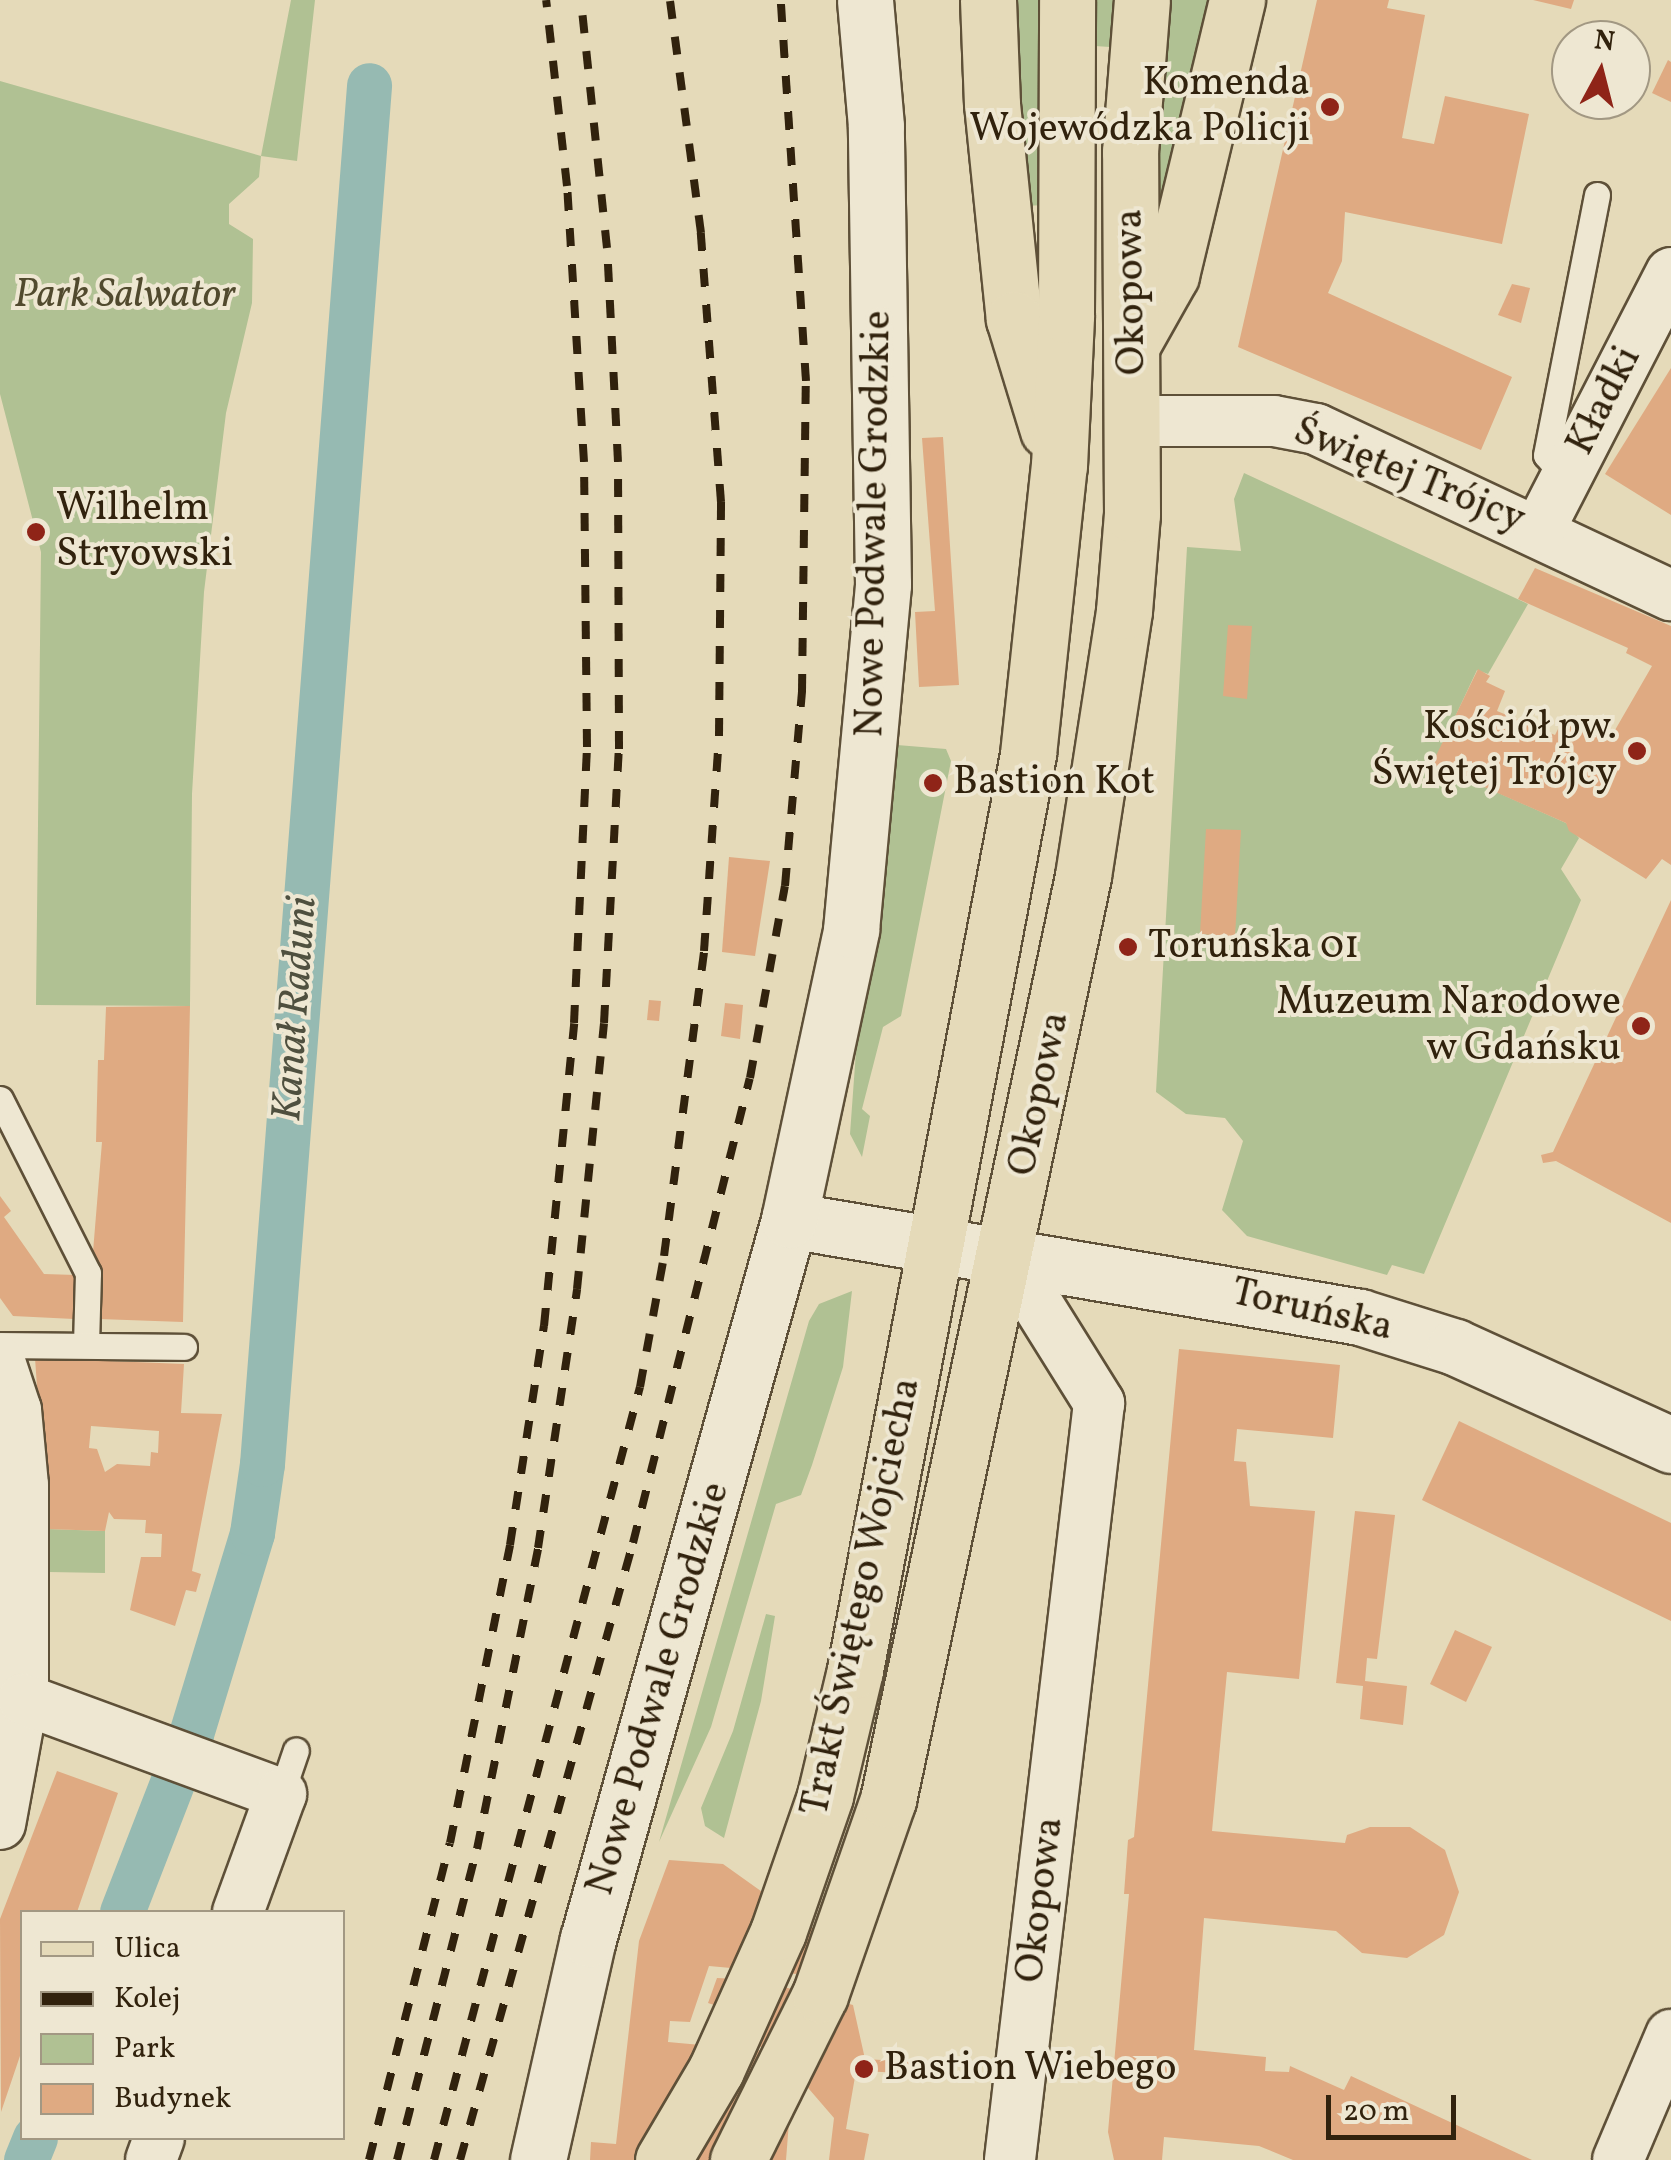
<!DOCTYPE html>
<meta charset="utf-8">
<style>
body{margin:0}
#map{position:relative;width:1671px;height:2160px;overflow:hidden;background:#e5dab9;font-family:Vollkorn,serif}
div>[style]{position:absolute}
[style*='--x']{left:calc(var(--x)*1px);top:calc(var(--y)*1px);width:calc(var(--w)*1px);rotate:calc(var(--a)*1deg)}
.green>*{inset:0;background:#b0c193}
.canal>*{height:45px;margin:-22.5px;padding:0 22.5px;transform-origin:22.5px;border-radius:22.5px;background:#96bab2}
.building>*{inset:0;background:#dfaa82}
.roads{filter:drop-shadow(2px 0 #5e5038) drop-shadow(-2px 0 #5e5038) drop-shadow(0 2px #5e5038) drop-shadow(0 -2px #5e5038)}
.service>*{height:25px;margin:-12.5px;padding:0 12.5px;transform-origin:12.5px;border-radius:12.5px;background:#eee7d2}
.minor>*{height:50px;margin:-25px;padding:0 25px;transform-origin:25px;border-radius:25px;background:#eee7d2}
.tertiary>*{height:55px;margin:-27.5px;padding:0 27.5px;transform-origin:27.5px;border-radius:27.5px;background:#eee7d2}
.primary>*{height:55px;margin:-27.5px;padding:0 27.5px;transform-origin:27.5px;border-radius:27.5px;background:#e5dab9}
.rail>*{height:8px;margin-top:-4px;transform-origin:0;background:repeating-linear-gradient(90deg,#31220d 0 18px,transparent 0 36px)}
.dots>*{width:28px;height:28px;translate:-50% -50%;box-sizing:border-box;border:5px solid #eee7d2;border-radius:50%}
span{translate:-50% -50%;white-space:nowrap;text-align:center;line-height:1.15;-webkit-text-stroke:8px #eee7d2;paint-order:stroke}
.poi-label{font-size:40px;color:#31220d}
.right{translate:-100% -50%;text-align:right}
.left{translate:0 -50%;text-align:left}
.street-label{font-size:40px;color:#31220d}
.park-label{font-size:40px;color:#514a2e;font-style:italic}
.water-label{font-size:42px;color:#4f503f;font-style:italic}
.legend{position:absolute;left:20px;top:1910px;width:325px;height:230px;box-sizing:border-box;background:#eee7d2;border:2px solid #a29883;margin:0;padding:12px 18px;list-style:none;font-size:30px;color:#31220d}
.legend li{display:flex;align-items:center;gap:20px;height:50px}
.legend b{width:50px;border:2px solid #a29883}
.north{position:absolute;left:1551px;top:20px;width:100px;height:100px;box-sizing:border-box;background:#eee7d2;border:2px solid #a29883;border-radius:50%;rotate:7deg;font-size:28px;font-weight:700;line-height:40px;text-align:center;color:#31220d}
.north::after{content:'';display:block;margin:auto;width:35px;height:45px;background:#8f2418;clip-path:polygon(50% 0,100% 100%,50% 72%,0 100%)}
.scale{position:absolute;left:1326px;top:2095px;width:130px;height:45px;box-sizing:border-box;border:5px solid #31220d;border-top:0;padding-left:12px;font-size:30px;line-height:35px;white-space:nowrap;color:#31220d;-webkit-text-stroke:8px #eee7d2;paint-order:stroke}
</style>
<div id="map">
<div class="green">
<div style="clip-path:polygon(291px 0,315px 0,297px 161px,261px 156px,259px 177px,229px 204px,229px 224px,253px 239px,252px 303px,226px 413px,204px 592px,192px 794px,190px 1006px,36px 1005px,41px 552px,0 394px,0 81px,261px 156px)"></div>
<div style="clip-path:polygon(1018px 0,1042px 0,1045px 205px,1024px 206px)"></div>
<div style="clip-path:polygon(1093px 0,1115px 0,1110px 47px,1095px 46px)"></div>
<div style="clip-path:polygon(1171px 0,1209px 0,1170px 210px,1154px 208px)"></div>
<div style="clip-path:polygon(1244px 473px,1528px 604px,1488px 674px,1477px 670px,1433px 764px,1566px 823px,1579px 838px,1561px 869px,1581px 900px,1424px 1274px,1392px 1265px,1387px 1275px,1247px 1236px,1222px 1210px,1243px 1141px,1225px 1118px,1186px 1114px,1156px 1092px,1187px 547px,1241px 551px,1234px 499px)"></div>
<div style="clip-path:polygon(897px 745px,946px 749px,951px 761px,901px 1016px,883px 1027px,862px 1109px,870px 1116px,862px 1157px,850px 1134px,859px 1010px)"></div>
<div style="clip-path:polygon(852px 1291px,843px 1367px,812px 1465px,801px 1495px,776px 1504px,711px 1727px,659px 1842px,809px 1321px,819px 1304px)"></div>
<div style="clip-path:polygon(47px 1529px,105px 1531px,105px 1573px,49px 1572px)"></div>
<div style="clip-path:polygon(766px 1614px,775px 1616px,761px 1701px,724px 1838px,705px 1826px,701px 1808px,733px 1731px)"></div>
</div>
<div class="canal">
<div style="--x:122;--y:1912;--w:191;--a:-68.8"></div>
<div style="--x:191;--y:1734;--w:210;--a:-73.1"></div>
<div style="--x:252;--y:1533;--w:70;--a:-81.8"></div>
<div style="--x:262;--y:1464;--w:1383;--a:-85.56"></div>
<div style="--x:26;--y:2160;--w:24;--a:-68"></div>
</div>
<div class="building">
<div style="clip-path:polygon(1317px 0,1389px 0,1387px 8px,1425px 15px,1402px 138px,1434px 144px,1445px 96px,1529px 114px,1502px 244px,1345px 212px,1342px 261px,1328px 293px,1512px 377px,1481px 450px,1238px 347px)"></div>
<div style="clip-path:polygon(1533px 0,1574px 0,1571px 9px)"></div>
<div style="clip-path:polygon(1668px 60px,1671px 62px,1671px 102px,1652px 93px)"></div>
<div style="clip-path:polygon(1512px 284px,1530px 288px,1521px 323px,1498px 315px)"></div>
<div style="clip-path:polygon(1671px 368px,1671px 515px,1605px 474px)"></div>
<div style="clip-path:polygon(943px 437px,959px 685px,919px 687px,915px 612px,935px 611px,922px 438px)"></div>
<div style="clip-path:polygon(1535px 568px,1671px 626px,1671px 865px,1662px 859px,1646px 879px,1569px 831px,1566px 823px,1432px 764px,1478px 669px,1490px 676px,1486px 682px,1505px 691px,1497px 711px,1555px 735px,1563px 719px,1611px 737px,1652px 666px,1626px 653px,1628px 648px,1518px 599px)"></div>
<div style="clip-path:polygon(1228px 625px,1252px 626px,1247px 699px,1223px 696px)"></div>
<div style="clip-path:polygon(1206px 829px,1241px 830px,1235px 937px,1200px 934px)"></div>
<div style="clip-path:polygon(729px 857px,770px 861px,755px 956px,722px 952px)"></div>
<div style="clip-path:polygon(1671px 900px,1671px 1223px,1556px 1161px,1543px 1163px,1541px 1155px,1553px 1152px)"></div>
<div style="clip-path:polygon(649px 1000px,661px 1001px,659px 1021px,647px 1020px)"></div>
<div style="clip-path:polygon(725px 1003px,743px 1005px,740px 1039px,721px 1036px)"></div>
<div style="clip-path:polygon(190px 1006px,183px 1322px,99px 1319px,99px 1264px,92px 1264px,102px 1142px,96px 1142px,98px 1060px,104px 1060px,106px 1007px)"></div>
<div style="clip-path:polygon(0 1196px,11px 1211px,4px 1217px,44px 1274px,76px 1275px,74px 1319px,13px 1316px,0 1298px)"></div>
<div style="clip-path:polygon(1179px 1349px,1340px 1365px,1333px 1438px,1237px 1429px,1234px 1461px,1246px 1462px,1250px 1506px,1315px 1511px,1299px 1679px,1227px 1672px,1212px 1831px,1345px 1843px,1347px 1835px,1370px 1827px,1410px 1827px,1445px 1850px,1459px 1892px,1444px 1935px,1407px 1958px,1362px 1953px,1336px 1931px,1204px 1918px,1194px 2050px,1266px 2057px,1265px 2071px,1289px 2072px,1290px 2066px,1344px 2090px,1351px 2076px,1532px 2160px,1293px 2160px,1259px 2146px,1164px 2137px,1162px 2160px,1114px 2160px,1108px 2132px,1129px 1894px,1124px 1894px,1128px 1840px,1134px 1837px)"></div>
<div style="clip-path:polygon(evenodd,35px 1358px,184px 1364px,181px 1413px,222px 1414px,192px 1571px,201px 1574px,196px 1592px,186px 1590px,175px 1626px,130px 1610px,141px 1557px,161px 1557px,162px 1534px,145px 1533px,146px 1520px,114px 1519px,109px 1512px,105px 1531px,47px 1529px,35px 1358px,91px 1426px,159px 1431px,158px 1453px,151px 1452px,150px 1466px,117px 1464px,105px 1472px,97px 1449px,89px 1448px,91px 1426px)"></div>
<div style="clip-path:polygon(1459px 1421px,1671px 1523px,1671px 1621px,1422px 1500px)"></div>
<div style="clip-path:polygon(1355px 1511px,1395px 1515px,1377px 1659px,1367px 1658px,1365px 1681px,1407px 1686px,1403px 1725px,1360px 1719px,1363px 1686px,1336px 1683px)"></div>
<div style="clip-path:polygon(1455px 1630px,1492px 1647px,1466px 1702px,1430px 1684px)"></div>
<div style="clip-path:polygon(57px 1771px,118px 1793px,77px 1912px,22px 1912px,22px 2050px,1px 2112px,0 1919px)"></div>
<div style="clip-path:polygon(669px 1860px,723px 1864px,825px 1937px,796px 1974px,709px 1966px,690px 2022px,670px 2021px,668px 2042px,768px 2051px,776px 2105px,789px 2122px,786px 2160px,590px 2160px,591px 2142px,616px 2144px,639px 1941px)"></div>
<div style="clip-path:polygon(717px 1978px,757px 1980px,853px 2005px,865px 2059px,933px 2063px,935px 2074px,856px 2071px,846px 2129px,869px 2134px,864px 2160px,829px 2160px,834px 2118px,778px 2053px,713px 2030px,751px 2017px,708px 2003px)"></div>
</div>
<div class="roads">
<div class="service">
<div style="--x:1566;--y:478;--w:30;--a:-131"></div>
<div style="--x:1546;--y:455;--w:265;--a:-78.9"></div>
<div style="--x:0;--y:1099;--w:195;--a:63.2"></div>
<div style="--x:88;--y:1273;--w:71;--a:91.6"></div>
<div style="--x:0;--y:1345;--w:184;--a:0.6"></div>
<div style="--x:281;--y:1794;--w:46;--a:-71.2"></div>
</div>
<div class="minor">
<div style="--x:1133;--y:421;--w:141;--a:0"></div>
<div style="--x:1274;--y:421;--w:43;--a:10.8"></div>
<div style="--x:1316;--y:429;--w:392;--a:25.1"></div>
<div style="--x:1539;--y:530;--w:289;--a:-62.8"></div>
<div style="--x:1006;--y:1254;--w:176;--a:58"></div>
<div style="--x:1099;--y:1403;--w:762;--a:96.71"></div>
<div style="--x:0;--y:1362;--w:51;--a:71.6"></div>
<div style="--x:16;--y:1410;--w:75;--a:84.7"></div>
<div style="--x:23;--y:1485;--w:214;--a:90"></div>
<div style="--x:23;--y:1699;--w:127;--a:100.4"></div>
<div style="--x:23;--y:1699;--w:275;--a:20.2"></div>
<div style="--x:281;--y:1794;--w:126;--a:110"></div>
<div style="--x:151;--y:2160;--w:23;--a:-70"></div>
<div style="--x:1618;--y:2160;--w:136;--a:-67"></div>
</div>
<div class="tertiary">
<div style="--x:789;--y:1220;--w:579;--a:9.64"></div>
<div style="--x:1360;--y:1317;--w:100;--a:17.5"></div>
<div style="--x:1455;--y:1347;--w:237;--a:24.4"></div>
<div style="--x:538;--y:2160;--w:227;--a:-77.3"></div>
<div style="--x:588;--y:1939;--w:747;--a:-74.38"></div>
<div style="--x:789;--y:1220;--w:297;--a:-77.9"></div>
<div style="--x:851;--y:930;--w:347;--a:-84.7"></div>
<div style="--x:883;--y:584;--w:458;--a:-90.9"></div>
<div style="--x:876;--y:126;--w:126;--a:-95"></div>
</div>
<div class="primary">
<div style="--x:988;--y:0;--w:104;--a:87.8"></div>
<div style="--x:992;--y:104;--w:216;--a:84.2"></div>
<div style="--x:1014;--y:319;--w:116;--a:73"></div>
<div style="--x:1135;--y:339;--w:73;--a:-60.6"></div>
<div style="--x:1171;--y:275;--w:283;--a:-76.5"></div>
<div style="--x:663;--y:2160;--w:104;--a:-59.5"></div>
<div style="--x:716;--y:2070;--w:151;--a:-65.8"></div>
<div style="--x:778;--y:1932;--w:144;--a:-70.9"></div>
<div style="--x:825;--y:1796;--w:130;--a:-76.6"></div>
<div style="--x:855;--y:1670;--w:932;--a:-79.3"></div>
<div style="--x:1028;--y:754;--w:290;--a:-83.9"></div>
<div style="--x:1059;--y:466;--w:151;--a:-87.3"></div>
<div style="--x:1066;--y:315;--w:315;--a:-89.8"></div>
<div style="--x:738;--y:2160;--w:184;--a:-63.6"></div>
<div style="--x:820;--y:1995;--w:207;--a:-70.8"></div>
<div style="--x:888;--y:1800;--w:944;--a:-78.08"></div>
<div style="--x:1083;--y:876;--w:268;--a:-81.2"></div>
<div style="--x:1124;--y:611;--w:97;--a:-85.3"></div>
<div style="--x:1132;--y:514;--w:362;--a:-90.3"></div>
<div style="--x:1130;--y:152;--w:152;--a:-85.5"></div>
</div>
</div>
<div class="rail">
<div style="--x:369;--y:2160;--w:327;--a:-75.7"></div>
<div style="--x:450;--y:1843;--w:304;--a:-78.6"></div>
<div style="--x:510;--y:1545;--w:222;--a:-81.2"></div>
<div style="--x:544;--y:1326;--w:304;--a:-84.3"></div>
<div style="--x:574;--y:1023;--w:276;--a:-87.3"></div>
<div style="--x:587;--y:747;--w:285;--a:-90.6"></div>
<div style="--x:584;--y:462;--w:277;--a:-93.5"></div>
<div style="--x:567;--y:186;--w:187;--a:-96.4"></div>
<div style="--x:397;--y:2160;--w:321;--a:-75.6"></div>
<div style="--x:477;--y:1849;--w:307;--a:-78.5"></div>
<div style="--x:538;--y:1548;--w:262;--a:-81.4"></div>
<div style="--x:577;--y:1289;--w:267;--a:-84.2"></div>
<div style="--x:604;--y:1023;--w:274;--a:-86.9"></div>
<div style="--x:619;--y:749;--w:287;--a:-90.2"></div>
<div style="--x:618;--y:462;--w:214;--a:-92.9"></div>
<div style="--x:607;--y:248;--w:249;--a:-96"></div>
<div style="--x:434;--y:2160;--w:800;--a:-75.08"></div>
<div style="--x:640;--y:1387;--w:133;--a:-79.6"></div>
<div style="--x:664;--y:1256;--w:308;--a:-82.5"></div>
<div style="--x:704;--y:951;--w:216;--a:-86"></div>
<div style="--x:719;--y:736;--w:234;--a:-89.5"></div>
<div style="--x:721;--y:502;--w:270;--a:-94.3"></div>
<div style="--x:701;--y:233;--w:235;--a:-97.6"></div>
<div style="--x:460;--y:2160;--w:641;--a:-74.34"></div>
<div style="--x:633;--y:1543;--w:479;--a:-75.9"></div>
<div style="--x:750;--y:1078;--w:195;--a:-79.7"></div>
<div style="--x:785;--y:886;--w:195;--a:-85"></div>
<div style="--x:802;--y:692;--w:311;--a:-89.3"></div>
<div style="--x:806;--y:381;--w:382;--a:-93.8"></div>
</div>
<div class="dots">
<div style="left:1330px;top:107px;background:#8f2418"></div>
<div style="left:36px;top:532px;background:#8f2418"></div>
<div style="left:1637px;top:751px;background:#8f2418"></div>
<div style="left:933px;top:783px;background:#8f2418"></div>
<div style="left:1128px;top:947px;background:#8f2418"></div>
<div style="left:1641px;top:1026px;background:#8f2418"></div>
<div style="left:864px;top:2069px;background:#8f2418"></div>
</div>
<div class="poi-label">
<span class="right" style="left:1310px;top:107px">Komenda<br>Wojewódzka Policji</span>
<span class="left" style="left:56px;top:532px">Wilhelm<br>Stryowski</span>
<span class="right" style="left:1617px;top:751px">Kościół pw.<br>Świętej Trójcy</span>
<span class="left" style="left:953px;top:783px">Bastion Kot</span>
<span class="left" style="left:1148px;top:947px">Toruńska 01</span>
<span class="right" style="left:1621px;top:1026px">Muzeum Narodowe<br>w Gdańsku</span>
<span class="left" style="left:884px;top:2069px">Bastion Wiebego</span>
</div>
<div class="street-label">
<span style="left:1132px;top:292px;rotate:-91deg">Okopowa</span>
<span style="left:1605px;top:401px;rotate:-63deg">Kładki</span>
<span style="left:1409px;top:476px;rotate:22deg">Świętej Trójcy</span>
<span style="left:875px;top:524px;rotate:-89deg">Nowe Podwale Grodzkie</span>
<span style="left:1040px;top:1094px;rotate:-78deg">Okopowa</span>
<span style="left:1312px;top:1311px;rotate:13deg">Toruńska</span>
<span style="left:862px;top:1597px;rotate:-78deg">Trakt Świętego Wojciecha</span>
<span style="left:659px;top:1689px;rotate:-74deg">Nowe Podwale Grodzkie</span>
<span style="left:1041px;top:1900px;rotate:-83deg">Okopowa</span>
</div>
<div class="park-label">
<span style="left:125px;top:296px">Park Salwator</span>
</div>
<div class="water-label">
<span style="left:297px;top:1009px;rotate:-86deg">Kanał Raduni</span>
</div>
<ul class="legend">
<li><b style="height:12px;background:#e5dab9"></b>Ulica</li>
<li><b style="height:12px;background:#31220d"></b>Kolej</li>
<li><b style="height:28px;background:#b0c193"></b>Park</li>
<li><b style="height:28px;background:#dfaa82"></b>Budynek</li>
</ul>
<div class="north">N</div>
<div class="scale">20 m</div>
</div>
